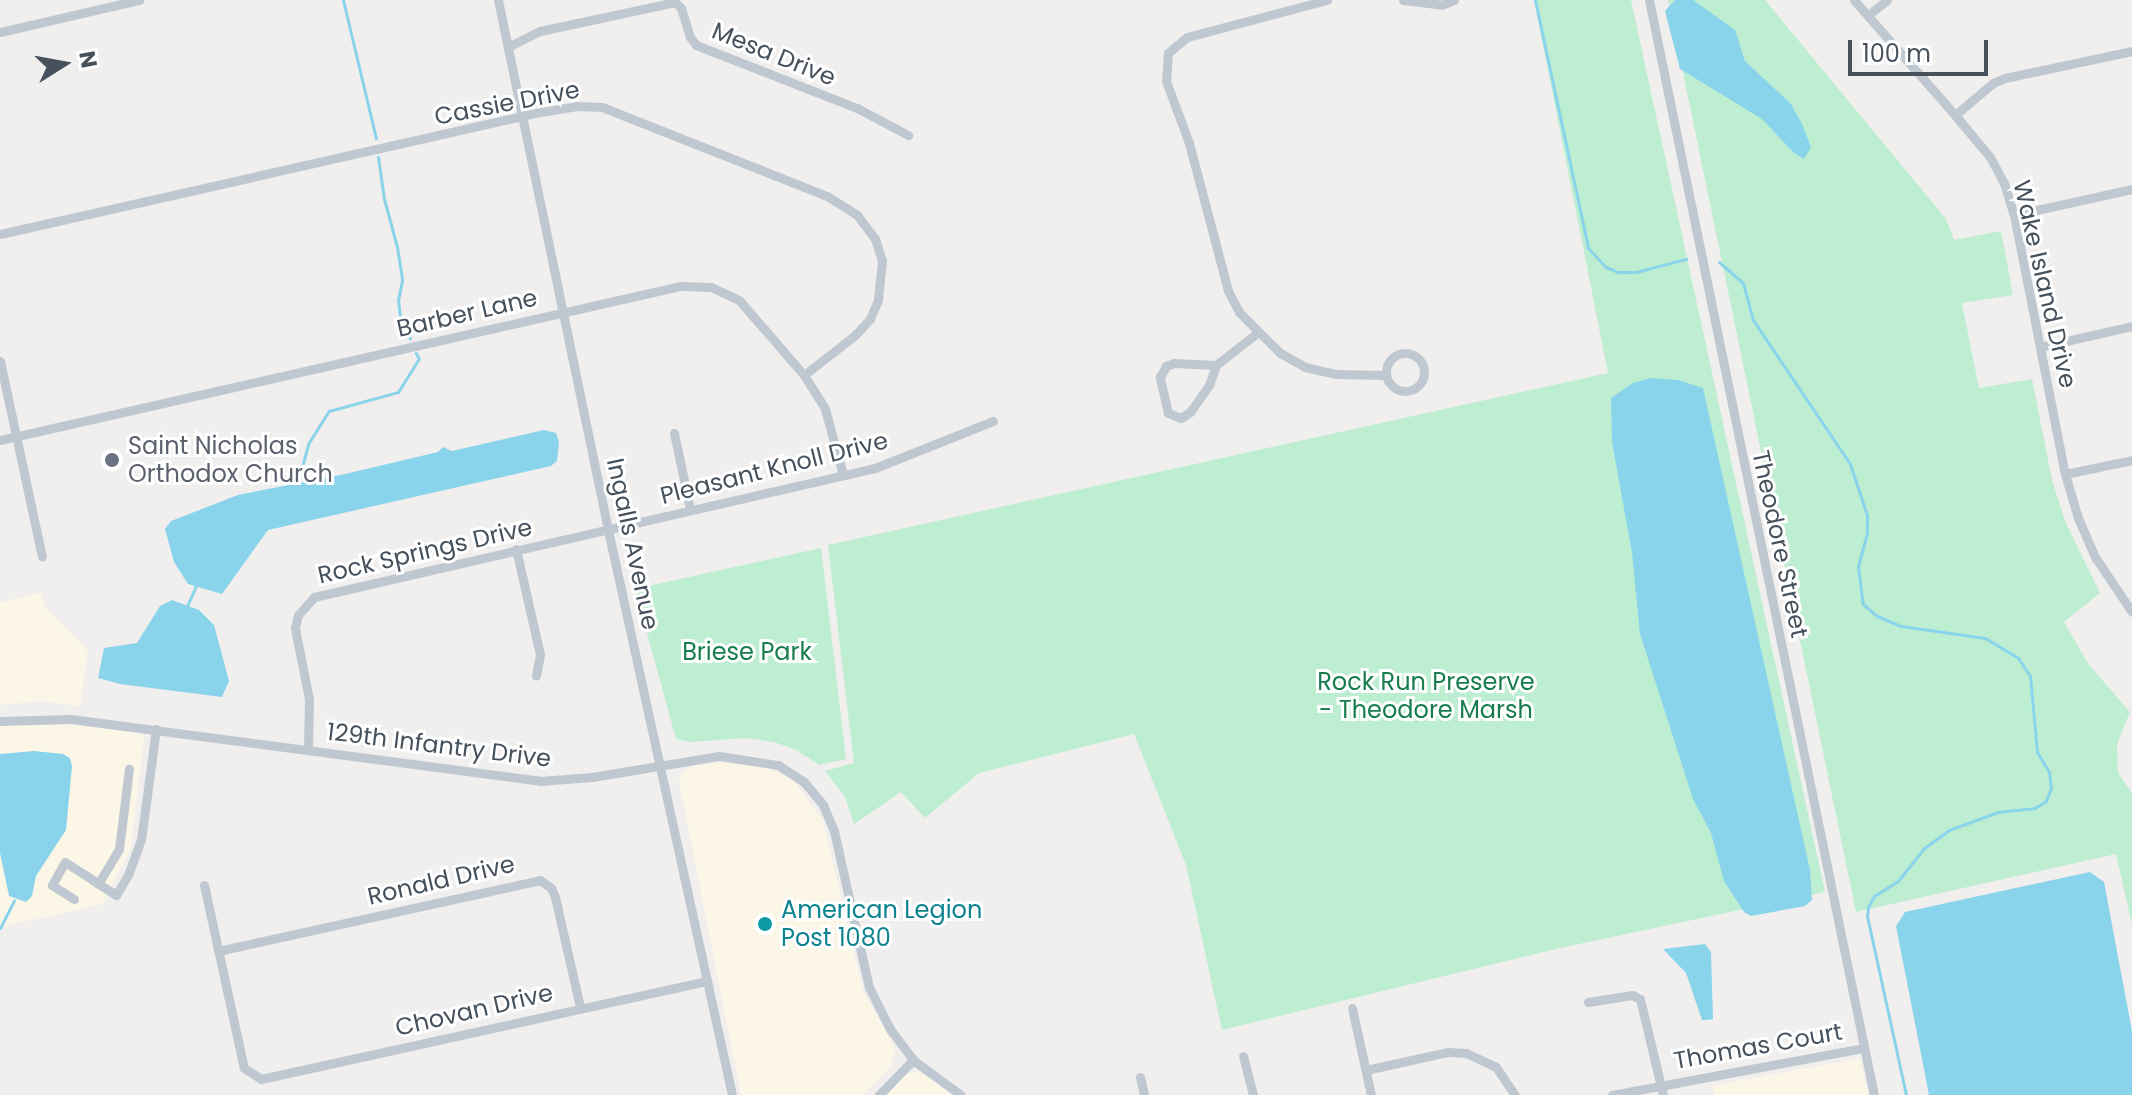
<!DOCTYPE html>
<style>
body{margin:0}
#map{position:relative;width:2132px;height:1095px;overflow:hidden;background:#f1eeee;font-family:Poppins,sans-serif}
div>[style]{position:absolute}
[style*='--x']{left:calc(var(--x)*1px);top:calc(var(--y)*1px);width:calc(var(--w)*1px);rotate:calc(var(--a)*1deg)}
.commercial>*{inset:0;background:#fcf6e7}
.green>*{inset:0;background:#bdeed2}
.water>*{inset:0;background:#8ad4eb}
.stream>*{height:3px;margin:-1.5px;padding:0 1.5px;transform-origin:1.5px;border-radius:1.5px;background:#8ad4eb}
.minor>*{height:9px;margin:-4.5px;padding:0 4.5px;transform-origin:4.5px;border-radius:4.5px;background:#bfc8d0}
.minor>.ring{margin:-4.5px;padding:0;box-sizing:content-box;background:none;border:9px solid #bfc8d0;border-radius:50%}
.dots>*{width:22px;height:22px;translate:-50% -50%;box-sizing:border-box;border:4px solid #fff;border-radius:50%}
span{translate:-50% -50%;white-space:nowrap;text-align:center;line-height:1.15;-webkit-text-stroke:6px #fff;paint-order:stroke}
.street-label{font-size:24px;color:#46515c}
.worship-label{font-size:24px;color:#5b616d}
.left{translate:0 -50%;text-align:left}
.park-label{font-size:24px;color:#177d4d}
.culture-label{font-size:24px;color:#0d838f}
.north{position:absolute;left:24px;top:24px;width:80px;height:80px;-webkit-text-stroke:6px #fff;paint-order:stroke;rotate:79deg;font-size:22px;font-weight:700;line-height:32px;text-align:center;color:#46515c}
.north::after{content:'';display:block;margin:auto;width:28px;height:36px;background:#46515c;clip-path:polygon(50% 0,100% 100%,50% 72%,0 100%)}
.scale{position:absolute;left:1848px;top:40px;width:140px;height:36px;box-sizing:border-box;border:4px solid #46515c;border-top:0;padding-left:10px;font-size:24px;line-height:28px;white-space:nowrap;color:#46515c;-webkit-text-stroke:6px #fff;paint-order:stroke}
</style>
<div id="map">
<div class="commercial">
<div style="clip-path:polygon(41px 593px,45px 608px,88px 651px,80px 706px,41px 701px,0 705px,0 602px)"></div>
<div style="clip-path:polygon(52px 722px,138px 733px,144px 736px,131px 848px,103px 904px,0 927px,0 726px)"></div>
<div style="clip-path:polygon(729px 761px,762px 765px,793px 780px,823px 820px,863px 991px,895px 1048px,892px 1064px,864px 1095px,741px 1095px,679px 781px,685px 770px,693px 766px)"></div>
<div style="clip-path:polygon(1860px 1058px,1868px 1095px,1714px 1095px,1712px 1086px)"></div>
<div style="clip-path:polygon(917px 1072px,924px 1074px,952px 1095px,887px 1095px,904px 1075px)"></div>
</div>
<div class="green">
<div style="clip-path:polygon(1534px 0,1631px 0,1825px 892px,1560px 948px,1222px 1030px,1186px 865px,1134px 734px,979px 773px,925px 818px,901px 792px,854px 824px,845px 797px,825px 771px,854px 763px,828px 545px,1608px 373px)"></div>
<div style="clip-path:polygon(1668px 0,1765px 0,1946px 219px,1954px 240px,2001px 231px,2013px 295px,1962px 303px,1979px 388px,2032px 379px,2052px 480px,2065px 521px,2100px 593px,2064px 622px,2089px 665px,2130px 712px,2117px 744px,2118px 773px,2132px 793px,2132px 925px,2116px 854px,1856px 912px)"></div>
<div style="clip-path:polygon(821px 548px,846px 759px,819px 765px,796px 750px,774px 742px,745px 738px,691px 742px,676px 739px,635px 589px)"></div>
</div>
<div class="water">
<div style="clip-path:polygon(1675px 0,1693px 0,1735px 30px,1745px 61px,1791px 104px,1802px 124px,1811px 147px,1804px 159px,1793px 152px,1762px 119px,1680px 69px,1665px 11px)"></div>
<div style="clip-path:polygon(1651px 378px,1678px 380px,1703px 388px,1810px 870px,1812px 900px,1805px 906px,1751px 916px,1744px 912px,1724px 881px,1711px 833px,1693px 799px,1640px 634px,1632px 553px,1612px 442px,1611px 398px,1633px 383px)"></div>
<div style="clip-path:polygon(544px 430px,556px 433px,559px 442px,557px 461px,551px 466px,268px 530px,222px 594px,188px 584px,174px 562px,165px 529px,171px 521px,238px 495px,345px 474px,438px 452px,443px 447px,452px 451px)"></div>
<div style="clip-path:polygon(172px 600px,199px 610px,214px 625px,229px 681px,222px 697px,120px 684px,98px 678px,104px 648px,137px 643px,160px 606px)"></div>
<div style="clip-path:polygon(34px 751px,63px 754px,70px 758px,72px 766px,66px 830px,36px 876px,32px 896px,26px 902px,9px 896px,0 853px,0 754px)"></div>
<div style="clip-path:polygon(2090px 872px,2104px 882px,2132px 1031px,2132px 1095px,1929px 1095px,1896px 926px,1905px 912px)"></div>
<div style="clip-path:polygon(1705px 944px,1711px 952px,1713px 1019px,1707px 1020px,1702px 1020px,1686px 973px,1663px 949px)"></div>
</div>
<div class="stream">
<div style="--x:343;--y:0;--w:142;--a:76.6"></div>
<div style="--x:1535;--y:0;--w:254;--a:77.9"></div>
<div style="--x:1588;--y:248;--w:26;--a:47"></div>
<div style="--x:1606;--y:267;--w:13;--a:23"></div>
<div style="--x:1618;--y:272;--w:18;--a:0"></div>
<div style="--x:1636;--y:272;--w:52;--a:-14.6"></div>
<div style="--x:378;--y:157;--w:42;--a:81.9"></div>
<div style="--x:384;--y:199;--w:50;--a:74.8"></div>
<div style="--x:397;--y:247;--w:33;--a:81"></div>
<div style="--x:402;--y:280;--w:20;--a:101"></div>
<div style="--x:398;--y:300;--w:16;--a:83"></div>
<div style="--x:400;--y:316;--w:9;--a:49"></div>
<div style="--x:406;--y:323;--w:16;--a:76"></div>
<div style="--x:1719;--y:262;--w:32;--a:41"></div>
<div style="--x:1743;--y:283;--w:38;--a:75"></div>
<div style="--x:1753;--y:320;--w:174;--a:56"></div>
<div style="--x:1850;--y:464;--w:54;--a:71.6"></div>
<div style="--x:1867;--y:515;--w:18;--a:90"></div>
<div style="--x:1867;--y:533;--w:34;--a:105"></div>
<div style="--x:1858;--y:566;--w:38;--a:83"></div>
<div style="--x:1863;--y:604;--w:18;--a:41"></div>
<div style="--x:1877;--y:616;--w:26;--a:23"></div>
<div style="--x:1901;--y:626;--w:85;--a:8.1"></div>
<div style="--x:1985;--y:638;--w:39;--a:31"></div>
<div style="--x:2018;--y:658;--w:22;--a:56"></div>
<div style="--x:2030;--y:676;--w:76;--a:84.7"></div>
<div style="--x:2037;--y:752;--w:23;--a:59"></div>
<div style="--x:2049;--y:772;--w:16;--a:83"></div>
<div style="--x:2051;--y:788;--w:14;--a:111"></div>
<div style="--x:2046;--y:801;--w:13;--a:148"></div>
<div style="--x:2035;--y:808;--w:37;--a:174"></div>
<div style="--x:1998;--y:812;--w:52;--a:159.8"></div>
<div style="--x:1949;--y:830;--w:31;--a:144"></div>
<div style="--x:1924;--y:848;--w:42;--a:128.2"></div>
<div style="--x:1898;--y:881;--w:28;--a:148"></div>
<div style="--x:1874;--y:896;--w:13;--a:119"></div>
<div style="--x:1868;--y:907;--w:9;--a:96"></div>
<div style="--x:1867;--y:916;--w:183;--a:77.7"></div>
<div style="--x:298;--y:482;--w:39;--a:-75"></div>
<div style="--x:308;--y:444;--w:39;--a:-58"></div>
<div style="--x:329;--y:411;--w:72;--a:-15.4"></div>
<div style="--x:398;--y:392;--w:39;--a:-58"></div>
<div style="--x:419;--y:359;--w:7;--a:-117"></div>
<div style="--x:187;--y:606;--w:22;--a:-66"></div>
<div style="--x:0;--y:928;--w:31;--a:-63"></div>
</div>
<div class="minor">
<div style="--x:498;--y:0;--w:541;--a:78.27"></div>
<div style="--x:608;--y:530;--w:578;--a:77.62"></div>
<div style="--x:1327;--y:0;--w:145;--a:165.2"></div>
<div style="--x:1187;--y:37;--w:25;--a:140"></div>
<div style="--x:1168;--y:53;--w:28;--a:94"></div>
<div style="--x:1166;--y:81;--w:66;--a:69.6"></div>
<div style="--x:1189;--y:143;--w:153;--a:75.2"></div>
<div style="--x:1228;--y:291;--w:24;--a:62"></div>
<div style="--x:1239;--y:312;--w:58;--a:45"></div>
<div style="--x:1280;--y:353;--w:29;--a:29"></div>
<div style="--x:1305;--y:367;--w:32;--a:13"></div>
<div style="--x:1336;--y:374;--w:49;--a:1.2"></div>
<div style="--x:1403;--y:0;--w:38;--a:7"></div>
<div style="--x:1441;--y:5;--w:14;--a:-21"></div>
<div style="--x:1649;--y:0;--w:1118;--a:78.39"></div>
<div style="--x:1854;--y:0;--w:153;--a:48.7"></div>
<div style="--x:1955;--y:115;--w:55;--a:50.2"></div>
<div style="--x:1990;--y:157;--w:30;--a:62"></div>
<div style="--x:2004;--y:183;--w:34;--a:73"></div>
<div style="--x:2014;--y:215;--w:264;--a:78.9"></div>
<div style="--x:2065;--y:474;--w:46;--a:73.5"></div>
<div style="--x:2078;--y:518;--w:43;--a:66.4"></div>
<div style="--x:2095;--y:557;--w:66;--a:56.1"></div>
<div style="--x:1868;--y:15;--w:24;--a:-38"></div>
<div style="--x:0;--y:32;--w:143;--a:-13"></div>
<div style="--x:508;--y:47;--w:36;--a:-27"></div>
<div style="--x:540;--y:31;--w:138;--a:-12.1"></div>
<div style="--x:675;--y:2;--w:8;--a:45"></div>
<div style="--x:681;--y:8;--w:30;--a:73"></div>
<div style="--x:690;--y:37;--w:10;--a:53"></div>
<div style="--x:696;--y:45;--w:173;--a:21.4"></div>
<div style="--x:857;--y:108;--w:58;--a:27.9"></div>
<div style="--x:1955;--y:115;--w:50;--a:-40.1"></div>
<div style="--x:1993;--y:83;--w:13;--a:-23"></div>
<div style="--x:2005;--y:78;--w:130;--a:-12"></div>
<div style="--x:2014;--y:215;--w:121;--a:-12.4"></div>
<div style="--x:0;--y:234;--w:554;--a:-12.73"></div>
<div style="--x:540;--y:112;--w:36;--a:-9"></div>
<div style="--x:576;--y:106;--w:26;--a:2"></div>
<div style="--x:602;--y:107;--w:242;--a:21.6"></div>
<div style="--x:827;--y:196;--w:36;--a:32"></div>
<div style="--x:857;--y:215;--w:30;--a:53"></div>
<div style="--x:875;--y:239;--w:23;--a:72"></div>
<div style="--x:882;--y:261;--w:39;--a:96"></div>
<div style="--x:878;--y:300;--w:21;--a:113"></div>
<div style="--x:870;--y:319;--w:23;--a:133"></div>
<div style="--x:854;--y:336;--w:63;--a:142"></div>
<div style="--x:2040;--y:347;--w:94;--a:-12.9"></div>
<div class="ring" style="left:1386px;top:353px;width:29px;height:29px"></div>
<div style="--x:0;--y:361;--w:200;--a:77.9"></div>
<div style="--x:1216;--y:365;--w:21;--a:109"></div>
<div style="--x:1209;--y:385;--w:33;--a:125"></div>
<div style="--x:1190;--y:412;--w:11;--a:146"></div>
<div style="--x:1181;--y:418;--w:14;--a:-159"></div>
<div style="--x:1168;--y:413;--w:37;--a:-103"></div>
<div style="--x:1160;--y:377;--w:13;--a:-61"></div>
<div style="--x:1166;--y:366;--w:9;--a:-21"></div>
<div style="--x:1174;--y:363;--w:42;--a:2.7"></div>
<div style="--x:1216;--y:365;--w:52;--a:-38"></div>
<div style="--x:674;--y:433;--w:78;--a:78.1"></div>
<div style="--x:0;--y:440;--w:697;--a:-12.76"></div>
<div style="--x:680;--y:286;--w:31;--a:2"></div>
<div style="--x:711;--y:287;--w:31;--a:25"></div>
<div style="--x:739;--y:300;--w:99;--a:49.1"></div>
<div style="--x:804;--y:375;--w:40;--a:58"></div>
<div style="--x:825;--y:409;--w:68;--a:74.7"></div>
<div style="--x:2065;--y:474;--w:68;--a:-11.8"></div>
<div style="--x:516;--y:549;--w:109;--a:77.2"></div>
<div style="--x:540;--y:655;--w:21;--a:101"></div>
<div style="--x:0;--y:721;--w:71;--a:-1.6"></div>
<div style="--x:71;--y:719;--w:473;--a:7.5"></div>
<div style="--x:540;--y:781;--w:52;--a:-4.4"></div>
<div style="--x:592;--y:777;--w:129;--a:-9.4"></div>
<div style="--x:719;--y:756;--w:60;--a:8.7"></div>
<div style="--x:778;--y:765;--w:31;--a:33"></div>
<div style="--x:804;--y:782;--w:30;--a:50"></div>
<div style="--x:823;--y:805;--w:28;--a:67"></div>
<div style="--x:834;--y:831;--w:160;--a:77.4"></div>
<div style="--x:869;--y:987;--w:47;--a:63.4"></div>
<div style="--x:890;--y:1029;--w:39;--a:53"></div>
<div style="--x:913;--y:1060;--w:59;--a:36.1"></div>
<div style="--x:308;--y:750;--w:51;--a:-88.9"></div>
<div style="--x:309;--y:699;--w:72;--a:-101.2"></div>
<div style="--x:295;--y:628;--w:13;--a:-77"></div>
<div style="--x:298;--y:615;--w:24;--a:-48"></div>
<div style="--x:314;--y:597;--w:576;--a:-12.95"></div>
<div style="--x:875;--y:468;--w:127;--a:-21.7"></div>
<div style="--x:98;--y:884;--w:41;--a:-59"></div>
<div style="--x:119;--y:849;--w:81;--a:-82.9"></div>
<div style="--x:204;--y:885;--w:187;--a:77.7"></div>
<div style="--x:244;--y:1068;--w:20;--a:33"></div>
<div style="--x:261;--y:1079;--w:457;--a:-12.4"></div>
<div style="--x:74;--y:899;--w:26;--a:-148"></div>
<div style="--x:52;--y:885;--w:26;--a:-61"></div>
<div style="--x:65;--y:862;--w:61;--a:32.9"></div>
<div style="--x:116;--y:895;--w:23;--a:-59"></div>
<div style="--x:128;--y:875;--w:37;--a:-70"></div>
<div style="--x:141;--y:840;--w:112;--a:-82.3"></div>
<div style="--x:218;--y:951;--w:330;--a:-12.4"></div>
<div style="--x:540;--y:880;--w:14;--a:36"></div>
<div style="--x:551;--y:888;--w:10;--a:66"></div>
<div style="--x:555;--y:897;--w:113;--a:77.2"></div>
<div style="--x:1588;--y:1002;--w:45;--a:-9"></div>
<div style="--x:1632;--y:995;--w:9;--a:27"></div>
<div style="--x:1640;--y:999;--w:99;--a:76.5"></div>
<div style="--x:1352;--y:1008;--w:89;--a:77.7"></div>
<div style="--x:1243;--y:1056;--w:40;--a:75.6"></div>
<div style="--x:1366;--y:1070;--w:84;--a:-12.4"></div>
<div style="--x:1448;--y:1052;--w:18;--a:3"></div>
<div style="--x:1466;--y:1053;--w:33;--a:25"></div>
<div style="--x:1496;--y:1067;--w:34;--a:56"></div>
<div style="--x:1140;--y:1077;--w:18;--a:77"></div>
<div style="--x:879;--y:1095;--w:49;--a:-45.8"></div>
<div style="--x:1612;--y:1095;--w:255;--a:-10.6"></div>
</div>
<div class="dots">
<div style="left:112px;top:460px;background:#6b7280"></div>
<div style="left:765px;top:924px;background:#0f9aa8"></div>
</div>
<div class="street-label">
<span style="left:774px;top:54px;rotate:22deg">Mesa Drive</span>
<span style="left:507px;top:103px;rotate:-11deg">Cassie Drive</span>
<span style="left:2045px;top:284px;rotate:77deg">Wake Island Drive</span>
<span style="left:467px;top:313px;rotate:-13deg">Barber Lane</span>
<span style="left:774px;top:468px;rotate:-14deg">Pleasant Knoll Drive</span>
<span style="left:633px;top:544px;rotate:78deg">Ingalls Avenue</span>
<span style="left:1780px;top:544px;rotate:78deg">Theodore Street</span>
<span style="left:425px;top:551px;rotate:-13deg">Rock Springs Drive</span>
<span style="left:439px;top:745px;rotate:7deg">129th Infantry Drive</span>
<span style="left:441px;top:880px;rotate:-13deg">Ronald Drive</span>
<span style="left:474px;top:1010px;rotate:-13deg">Chovan Drive</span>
<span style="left:1758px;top:1046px;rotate:-10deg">Thomas Court</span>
</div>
<div class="worship-label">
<span class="left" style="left:128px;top:460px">Saint Nicholas<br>Orthodox Church</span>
</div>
<div class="park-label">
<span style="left:747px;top:652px">Briese Park</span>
<span style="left:1426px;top:696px">Rock Run Preserve<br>- Theodore Marsh</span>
</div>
<div class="culture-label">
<span class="left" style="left:781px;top:924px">American Legion<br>Post 1080</span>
</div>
<div class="north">N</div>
<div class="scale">100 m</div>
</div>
